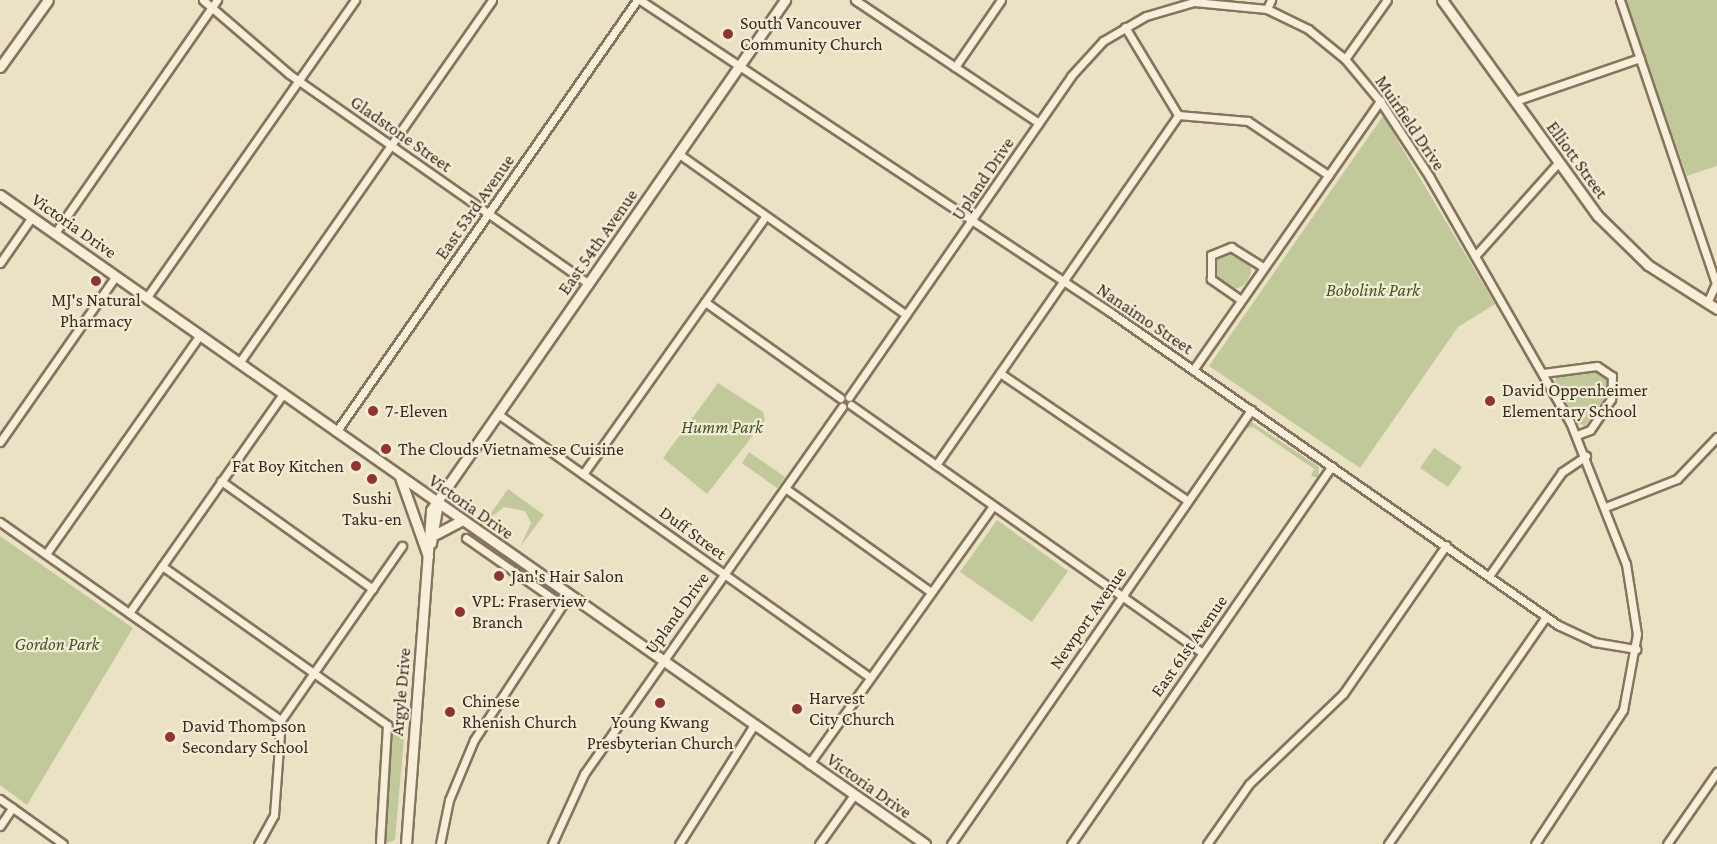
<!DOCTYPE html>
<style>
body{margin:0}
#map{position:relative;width:1717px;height:844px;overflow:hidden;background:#ebe2c6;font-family:"Crimson Pro",serif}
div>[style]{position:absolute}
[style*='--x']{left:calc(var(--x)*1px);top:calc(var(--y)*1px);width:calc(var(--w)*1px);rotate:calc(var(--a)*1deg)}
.green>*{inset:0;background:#c1c99a}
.round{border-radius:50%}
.roads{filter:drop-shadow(2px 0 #86745d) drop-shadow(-2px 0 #86745d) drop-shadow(0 2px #86745d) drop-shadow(0 -2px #86745d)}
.street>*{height:7px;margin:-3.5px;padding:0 3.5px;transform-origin:3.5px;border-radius:3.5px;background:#f7efd9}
.secondary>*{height:9px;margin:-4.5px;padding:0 4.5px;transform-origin:4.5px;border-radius:4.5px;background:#f7efd9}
.dots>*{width:16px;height:16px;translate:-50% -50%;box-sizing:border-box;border:3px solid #f3ecd5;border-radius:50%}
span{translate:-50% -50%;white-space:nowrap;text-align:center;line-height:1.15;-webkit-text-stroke:4.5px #f3ecd5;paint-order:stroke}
.poi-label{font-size:18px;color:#372c20}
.left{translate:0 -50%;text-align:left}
.right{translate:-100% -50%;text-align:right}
.street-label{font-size:18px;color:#372c20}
.park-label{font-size:18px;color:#455227;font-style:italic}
</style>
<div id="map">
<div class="green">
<div style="clip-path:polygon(1625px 0,1717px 0,1717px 166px,1687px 176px)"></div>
<div style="clip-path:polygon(1383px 116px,1495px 304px,1458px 327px,1360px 468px,1209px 366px)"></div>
<div class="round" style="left:1213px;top:251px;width:38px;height:38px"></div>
<div style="clip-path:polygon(1589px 370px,1605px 376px,1610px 390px,1585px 426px,1578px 423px,1555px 381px,1558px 374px)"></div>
<div style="clip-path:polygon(718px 383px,763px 412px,765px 420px,707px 494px,663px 458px)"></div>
<div style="clip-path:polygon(1250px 421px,1319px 467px,1318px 478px,1311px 476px,1314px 469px,1253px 427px,1244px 429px)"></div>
<div style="clip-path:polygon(1434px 448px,1462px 467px,1448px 487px,1420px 468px)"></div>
<div style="clip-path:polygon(749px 452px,785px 477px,777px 488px,742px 463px)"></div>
<div style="clip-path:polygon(508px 489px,544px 515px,520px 547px,531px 523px,525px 511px,504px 507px,484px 523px)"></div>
<div style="clip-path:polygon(997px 520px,1068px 571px,1032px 622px,960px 572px)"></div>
<div style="clip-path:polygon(0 536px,133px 628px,27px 805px,0 785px)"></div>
<div style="clip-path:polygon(392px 727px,405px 727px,395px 840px,385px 844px)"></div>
</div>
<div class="roads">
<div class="street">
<div style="--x:203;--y:0;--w:113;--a:40.7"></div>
<div style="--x:289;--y:74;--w:366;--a:35"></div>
<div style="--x:640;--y:0;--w:564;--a:33.58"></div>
<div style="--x:1110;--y:312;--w:547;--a:34.94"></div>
<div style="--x:1558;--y:625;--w:40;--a:25"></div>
<div style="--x:1594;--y:642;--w:43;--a:9.5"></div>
<div style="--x:855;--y:0;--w:221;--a:33.8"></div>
<div style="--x:1620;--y:0;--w:299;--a:71.3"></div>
<div style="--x:1716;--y:283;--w:22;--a:114"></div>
<div style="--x:1267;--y:9;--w:10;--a:-66"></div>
<div style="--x:1125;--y:27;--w:103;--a:58.9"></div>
<div style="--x:1178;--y:115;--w:70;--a:4.9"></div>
<div style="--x:1248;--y:121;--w:97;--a:34"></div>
<div style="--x:1345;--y:59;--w:72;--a:-54.6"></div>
<div style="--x:955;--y:67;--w:81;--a:-55.5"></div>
<div style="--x:1515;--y:101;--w:132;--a:-19"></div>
<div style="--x:679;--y:154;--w:278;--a:35.3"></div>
<div style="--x:55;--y:233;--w:284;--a:-55.2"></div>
<div style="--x:1475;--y:256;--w:125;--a:-48.3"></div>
<div style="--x:0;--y:263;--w:56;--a:-55.2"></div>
<div style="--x:147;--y:297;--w:363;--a:-55"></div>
<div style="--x:1241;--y:300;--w:37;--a:-145"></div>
<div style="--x:1211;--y:279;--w:24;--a:-90"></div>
<div style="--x:1211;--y:255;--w:22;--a:-22"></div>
<div style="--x:1231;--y:247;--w:38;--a:32"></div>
<div style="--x:705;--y:302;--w:166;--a:35.4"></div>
<div style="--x:239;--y:363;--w:442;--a:-55.1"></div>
<div style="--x:1193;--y:370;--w:328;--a:-55.2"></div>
<div style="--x:1000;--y:373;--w:227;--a:34.2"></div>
<div style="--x:1543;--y:373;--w:54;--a:-7.4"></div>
<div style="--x:1597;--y:366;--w:18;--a:34"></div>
<div style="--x:1612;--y:376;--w:23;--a:92"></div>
<div style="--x:1611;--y:399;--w:37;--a:124"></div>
<div style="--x:1590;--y:430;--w:14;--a:159"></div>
<div style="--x:849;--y:397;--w:390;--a:-55.3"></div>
<div style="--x:1071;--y:76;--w:47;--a:-47.6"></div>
<div style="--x:1103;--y:41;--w:50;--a:-30.2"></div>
<div style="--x:1146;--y:16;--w:50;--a:-16.3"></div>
<div style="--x:1194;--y:2;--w:73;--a:5.5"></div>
<div style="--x:1267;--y:9;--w:46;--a:26"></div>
<div style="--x:1308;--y:29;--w:48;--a:39"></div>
<div style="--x:1345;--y:59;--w:55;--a:50.2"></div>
<div style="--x:1380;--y:101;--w:90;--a:56.8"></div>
<div style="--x:1429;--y:176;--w:284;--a:60.2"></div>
<div style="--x:1570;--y:422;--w:153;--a:68.5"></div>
<div style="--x:1626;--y:564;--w:71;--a:81.1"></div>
<div style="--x:1637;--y:634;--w:77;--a:100.4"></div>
<div style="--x:1623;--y:710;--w:160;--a:123.3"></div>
<div style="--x:851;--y:405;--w:430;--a:35.2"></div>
<div style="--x:498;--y:414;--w:456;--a:35.3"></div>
<div style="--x:336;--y:432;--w:527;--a:-55.13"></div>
<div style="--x:0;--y:442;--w:203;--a:-55.1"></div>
<div style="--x:936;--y:465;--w:426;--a:-55.3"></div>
<div style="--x:583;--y:474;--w:316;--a:-54.7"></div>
<div style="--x:221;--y:481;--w:186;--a:35.4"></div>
<div style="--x:785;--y:488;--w:179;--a:35.5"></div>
<div style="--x:1608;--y:506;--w:74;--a:-21.4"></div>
<div style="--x:1677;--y:479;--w:58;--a:-46.4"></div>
<div style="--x:0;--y:522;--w:344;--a:35.2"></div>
<div style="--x:466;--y:538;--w:117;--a:34.9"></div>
<div style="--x:46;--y:554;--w:268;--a:-54.9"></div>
<div style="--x:162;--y:566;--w:276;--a:35.2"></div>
<div style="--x:387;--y:725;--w:119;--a:93.4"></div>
<div style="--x:1489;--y:576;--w:127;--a:-54.9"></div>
<div style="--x:1562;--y:472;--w:29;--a:-34"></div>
<div style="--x:129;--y:613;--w:268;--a:-54.9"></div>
<div style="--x:809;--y:764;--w:317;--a:-54.5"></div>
<div style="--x:0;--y:799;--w:77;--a:35.5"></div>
<div style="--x:0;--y:826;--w:22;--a:-56"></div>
<div style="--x:258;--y:844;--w:33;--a:-61"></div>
<div style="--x:274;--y:815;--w:95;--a:-85.8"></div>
<div style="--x:281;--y:720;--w:212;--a:-55.2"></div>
<div style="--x:440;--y:844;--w:45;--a:-78.4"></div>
<div style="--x:449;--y:800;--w:65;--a:-67.4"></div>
<div style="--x:474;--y:740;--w:173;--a:-56.8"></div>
<div style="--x:552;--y:844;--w:77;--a:-65.4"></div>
<div style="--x:584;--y:774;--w:449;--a:-54.9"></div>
<div style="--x:679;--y:844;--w:141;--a:-57.8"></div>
<div style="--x:819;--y:844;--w:60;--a:-54.5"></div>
<div style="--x:951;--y:844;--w:528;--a:-55.35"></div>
<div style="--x:1071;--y:844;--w:459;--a:-55.4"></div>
<div style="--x:1207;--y:844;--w:73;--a:-55"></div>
<div style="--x:1249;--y:784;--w:130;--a:-43.8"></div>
<div style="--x:1343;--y:694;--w:181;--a:-55.3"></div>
<div style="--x:1388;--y:844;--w:277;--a:-55.2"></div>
<div style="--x:1667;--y:844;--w:88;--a:-55.2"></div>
</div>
<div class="secondary">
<div style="--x:1442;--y:0;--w:266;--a:54.2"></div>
<div style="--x:1598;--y:216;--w:70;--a:44.4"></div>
<div style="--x:1648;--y:265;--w:82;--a:32.5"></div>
<div style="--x:0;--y:67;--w:82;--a:-54.4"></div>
<div style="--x:0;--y:195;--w:1130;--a:35.05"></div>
<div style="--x:400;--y:477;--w:84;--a:70.5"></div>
<div style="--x:436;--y:534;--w:30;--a:-28"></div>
<div style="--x:431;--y:543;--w:41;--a:-80.1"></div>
<div style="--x:406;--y:844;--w:335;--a:-85.7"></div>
<div style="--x:431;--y:510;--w:621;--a:-55.23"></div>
</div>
</div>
<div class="dots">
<div style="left:728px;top:34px;background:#913431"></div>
<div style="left:96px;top:281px;background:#913431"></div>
<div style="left:1490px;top:401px;background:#913431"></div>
<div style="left:373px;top:411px;background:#913431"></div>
<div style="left:386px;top:449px;background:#913431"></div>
<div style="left:356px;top:466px;background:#913431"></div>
<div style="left:372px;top:479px;background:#913431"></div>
<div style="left:499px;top:576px;background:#913431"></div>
<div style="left:460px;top:612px;background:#913431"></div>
<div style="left:660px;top:703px;background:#913431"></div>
<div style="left:797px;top:709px;background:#913431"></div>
<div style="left:450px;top:712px;background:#913431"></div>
<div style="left:170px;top:737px;background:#913431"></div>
</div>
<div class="poi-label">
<span class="left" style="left:740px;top:34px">South Vancouver<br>Community Church</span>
<span style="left:96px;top:311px">MJ's Natural<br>Pharmacy</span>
<span class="left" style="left:1502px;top:401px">David Oppenheimer<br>Elementary School</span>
<span class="left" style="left:385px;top:411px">7-Eleven</span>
<span class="left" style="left:398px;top:449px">The Clouds Vietnamese Cuisine</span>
<span class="right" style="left:344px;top:466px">Fat Boy Kitchen</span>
<span style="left:372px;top:509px">Sushi<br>Taku-en</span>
<span class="left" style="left:511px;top:576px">Jan's Hair Salon</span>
<span class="left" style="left:472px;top:612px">VPL: Fraserview<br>Branch</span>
<span class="left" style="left:809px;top:709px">Harvest<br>City Church</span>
<span class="left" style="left:462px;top:712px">Chinese<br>Rhenish Church</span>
<span style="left:660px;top:733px">Young Kwang<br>Presbyterian Church</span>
<span class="left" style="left:182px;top:737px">David Thompson<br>Secondary School</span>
</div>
<div class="street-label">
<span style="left:1410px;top:123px;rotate:56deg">Muirfield Drive</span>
<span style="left:401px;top:134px;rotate:35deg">Gladstone Street</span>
<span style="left:1577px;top:160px;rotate:54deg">Elliott Street</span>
<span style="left:983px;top:179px;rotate:-56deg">Upland Drive</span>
<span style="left:475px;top:207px;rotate:-55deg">East 53rd Avenue</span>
<span style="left:74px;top:226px;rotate:35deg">Victoria Drive</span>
<span style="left:598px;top:242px;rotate:-55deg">East 54th Avenue</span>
<span style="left:1145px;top:319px;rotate:34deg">Nanaimo Street</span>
<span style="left:471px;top:507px;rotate:35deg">Victoria Drive</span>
<span style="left:693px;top:533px;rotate:36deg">Duff Street</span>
<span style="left:677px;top:613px;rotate:-54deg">Upland Drive</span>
<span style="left:1088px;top:618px;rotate:-55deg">Newport Avenue</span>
<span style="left:1189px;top:646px;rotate:-55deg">East 61st Avenue</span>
<span style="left:401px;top:692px;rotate:-85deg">Argyle Drive</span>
<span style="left:869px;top:786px;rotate:35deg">Victoria Drive</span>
</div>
<div class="park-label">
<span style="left:1373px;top:290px">Bobolink Park</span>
<span style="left:722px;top:427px">Humm Park</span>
<span style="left:57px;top:644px">Gordon Park</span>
</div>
</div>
